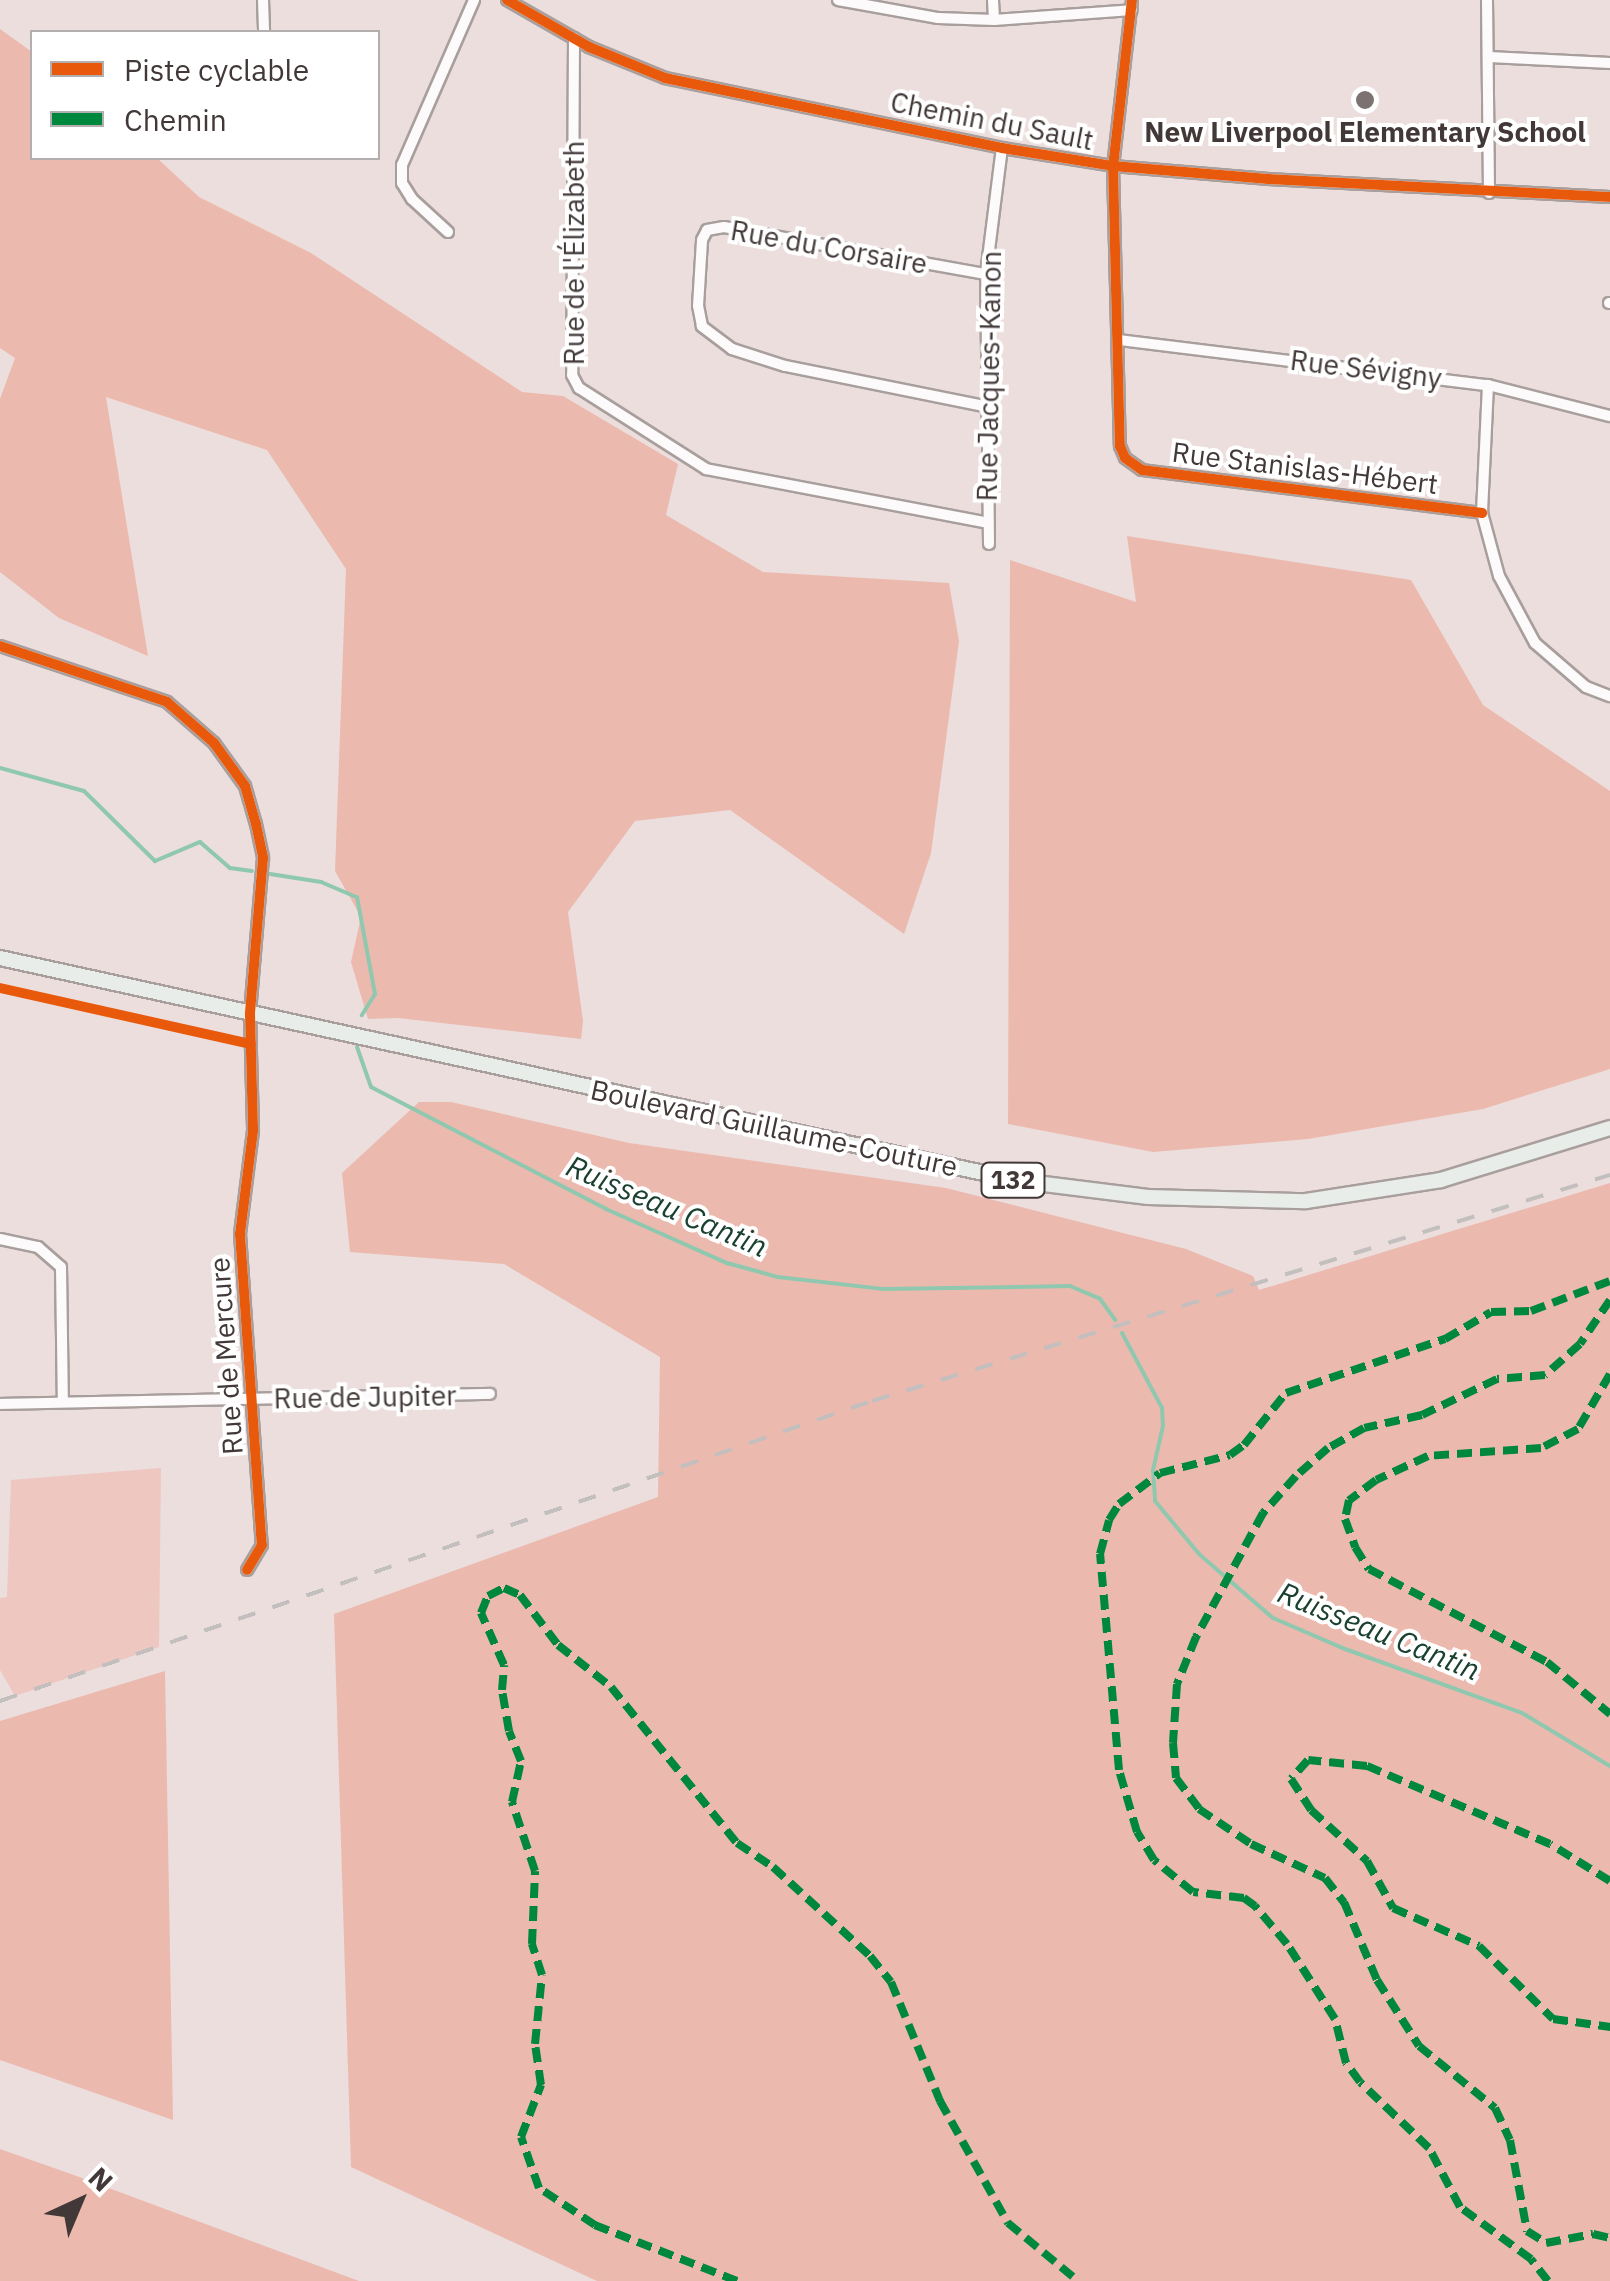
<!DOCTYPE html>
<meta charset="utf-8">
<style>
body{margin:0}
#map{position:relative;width:1610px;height:2281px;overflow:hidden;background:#ebdedc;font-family:"IBM Plex Sans",sans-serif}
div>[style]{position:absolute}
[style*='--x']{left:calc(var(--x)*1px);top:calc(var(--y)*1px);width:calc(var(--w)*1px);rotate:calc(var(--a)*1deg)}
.green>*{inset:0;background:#eec7c0}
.forest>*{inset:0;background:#ecb9af}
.stream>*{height:4px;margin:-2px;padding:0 2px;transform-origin:2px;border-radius:2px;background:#8fc8ae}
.roads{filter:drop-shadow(2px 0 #a89f9d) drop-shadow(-2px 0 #a89f9d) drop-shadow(0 2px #a89f9d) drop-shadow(0 -2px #a89f9d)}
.minor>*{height:10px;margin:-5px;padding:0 5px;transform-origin:5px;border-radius:5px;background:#fcfafa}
.major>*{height:14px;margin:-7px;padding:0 7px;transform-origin:7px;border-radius:7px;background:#e9edea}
.rail>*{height:4px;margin-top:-2px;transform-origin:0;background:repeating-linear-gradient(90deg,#c3bfbf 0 18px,transparent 0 36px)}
.quiet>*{height:8px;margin-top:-4px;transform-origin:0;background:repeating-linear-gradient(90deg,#00873e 0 15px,transparent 0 23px)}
.cycleway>*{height:10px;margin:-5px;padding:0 5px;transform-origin:5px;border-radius:5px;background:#e8590c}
.dots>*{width:28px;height:28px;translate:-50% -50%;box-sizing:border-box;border:5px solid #fff;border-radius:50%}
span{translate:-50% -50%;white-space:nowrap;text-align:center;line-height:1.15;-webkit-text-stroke:8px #fff;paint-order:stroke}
.shield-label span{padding:2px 8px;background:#fff;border:2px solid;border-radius:8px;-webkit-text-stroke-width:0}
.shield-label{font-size:25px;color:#413837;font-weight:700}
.street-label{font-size:28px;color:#413837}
.poi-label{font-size:28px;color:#413837;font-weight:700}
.water-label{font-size:30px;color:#1a4030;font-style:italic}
.legend{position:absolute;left:30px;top:30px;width:350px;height:130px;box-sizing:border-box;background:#fff;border:2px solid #b3afaf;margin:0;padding:12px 18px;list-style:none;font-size:30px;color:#413837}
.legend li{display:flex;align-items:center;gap:20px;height:50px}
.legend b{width:50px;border:2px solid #b3afaf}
.north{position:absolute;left:30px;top:2151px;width:100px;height:100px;-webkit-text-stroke:8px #fff;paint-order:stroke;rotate:44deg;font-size:28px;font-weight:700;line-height:40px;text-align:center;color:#413837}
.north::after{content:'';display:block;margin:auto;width:35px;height:45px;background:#413837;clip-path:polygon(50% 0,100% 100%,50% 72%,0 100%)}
</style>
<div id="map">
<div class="green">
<div style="clip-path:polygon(161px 1468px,159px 1647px,15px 1696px,0 1670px,0 1598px,7px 1597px,11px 1480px)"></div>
</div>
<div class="forest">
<div style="clip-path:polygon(0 29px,32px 52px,32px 158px,157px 158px,199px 197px,311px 253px,522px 392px,563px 396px,678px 464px,666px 515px,763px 572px,949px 583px,959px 641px,931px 853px,904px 934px,730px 810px,635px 821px,568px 912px,583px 1021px,581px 1039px,398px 1018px,368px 1019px,351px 962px,361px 917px,335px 871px,346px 569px,267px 450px,106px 397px,148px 656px,59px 618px,0 572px,0 399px,15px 358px,0 348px)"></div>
<div style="clip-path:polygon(1127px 536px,1411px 580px,1483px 705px,1610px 791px,1610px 1069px,1483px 1109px,1308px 1139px,1153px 1152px,1008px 1124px,1010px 560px,1136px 602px)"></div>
<div style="clip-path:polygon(419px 1102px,451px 1102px,629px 1143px,946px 1188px,1186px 1249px,1253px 1276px,1259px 1290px,1610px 1183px,1610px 2281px,597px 2281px,351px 2167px,334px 1614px,658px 1497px,660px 1357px,504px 1264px,350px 1252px,342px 1173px)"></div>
<div style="clip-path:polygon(165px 1671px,173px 2120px,0 2060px,0 1721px)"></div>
<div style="clip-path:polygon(0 2149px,71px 2174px,359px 2281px,0 2281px)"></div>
</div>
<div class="stream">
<div style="--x:0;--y:768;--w:87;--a:15.3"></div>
<div style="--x:84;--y:791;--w:100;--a:44.6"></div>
<div style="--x:155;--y:861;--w:49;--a:-22.9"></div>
<div style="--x:200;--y:842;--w:40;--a:41"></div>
<div style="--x:230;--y:868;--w:22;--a:8"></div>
<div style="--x:270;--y:874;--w:52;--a:8.9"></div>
<div style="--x:321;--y:882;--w:39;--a:23"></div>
<div style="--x:357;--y:897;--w:99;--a:79.5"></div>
<div style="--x:375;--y:994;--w:25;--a:122"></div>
<div style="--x:357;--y:1047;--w:42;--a:70.7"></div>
<div style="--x:371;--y:1087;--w:265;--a:27.4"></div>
<div style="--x:606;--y:1209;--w:133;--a:24.1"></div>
<div style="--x:727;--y:1263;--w:53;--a:15.4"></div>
<div style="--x:778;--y:1277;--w:107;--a:6.5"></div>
<div style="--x:884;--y:1289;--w:186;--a:-0.9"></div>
<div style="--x:1070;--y:1286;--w:33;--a:23"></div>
<div style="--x:1100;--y:1299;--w:26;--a:54"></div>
<div style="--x:1122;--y:1333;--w:85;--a:61.9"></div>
<div style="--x:1162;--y:1408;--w:18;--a:87"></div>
<div style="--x:1163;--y:1426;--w:45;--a:102.8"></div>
<div style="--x:1153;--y:1470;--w:31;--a:86"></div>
<div style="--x:1155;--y:1501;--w:69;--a:50.3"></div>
<div style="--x:1199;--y:1554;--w:98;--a:40.9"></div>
<div style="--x:1273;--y:1618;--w:78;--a:23.3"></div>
<div style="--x:1345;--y:1649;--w:188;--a:19.9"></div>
<div style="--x:1522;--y:1713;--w:103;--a:31.1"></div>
</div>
<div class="roads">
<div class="minor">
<div style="--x:263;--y:0;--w:32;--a:88"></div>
<div style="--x:507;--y:0;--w:95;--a:29.8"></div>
<div style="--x:589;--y:47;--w:82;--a:22.2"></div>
<div style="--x:665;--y:78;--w:344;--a:11.7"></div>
<div style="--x:1002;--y:148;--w:112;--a:9.2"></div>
<div style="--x:1113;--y:166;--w:156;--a:4.8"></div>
<div style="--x:1268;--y:179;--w:342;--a:3"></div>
<div style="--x:838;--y:0;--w:102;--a:10.2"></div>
<div style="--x:938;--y:18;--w:56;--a:2"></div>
<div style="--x:994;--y:20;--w:138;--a:-4.1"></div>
<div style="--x:993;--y:0;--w:20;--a:87"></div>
<div style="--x:1132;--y:0;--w:167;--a:96.5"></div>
<div style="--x:1113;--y:166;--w:280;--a:88.6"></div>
<div style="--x:1120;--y:446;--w:13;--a:67"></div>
<div style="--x:1125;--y:458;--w:21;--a:35"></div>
<div style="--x:1142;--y:470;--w:343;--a:7.2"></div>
<div style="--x:1487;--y:0;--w:193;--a:89.4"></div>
<div style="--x:574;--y:38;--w:337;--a:90.3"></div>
<div style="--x:572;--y:375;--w:15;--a:62"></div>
<div style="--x:579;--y:388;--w:151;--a:32.5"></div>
<div style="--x:706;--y:469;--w:287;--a:10.8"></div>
<div style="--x:1489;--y:57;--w:121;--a:2.8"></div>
<div style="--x:448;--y:232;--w:49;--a:-137.5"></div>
<div style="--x:412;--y:199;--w:19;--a:-122"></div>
<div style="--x:402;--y:183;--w:18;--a:-90"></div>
<div style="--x:402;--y:165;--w:180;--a:-66.4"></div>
<div style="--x:1609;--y:303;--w:1;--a:0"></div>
<div style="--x:1119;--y:340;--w:372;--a:7"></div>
<div style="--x:1488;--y:385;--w:126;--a:14.3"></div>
<div style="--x:1488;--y:385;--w:128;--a:92.7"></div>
<div style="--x:1482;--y:513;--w:65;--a:74.9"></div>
<div style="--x:1499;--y:576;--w:76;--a:61.8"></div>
<div style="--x:1535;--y:643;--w:67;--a:40.8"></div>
<div style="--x:1586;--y:687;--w:26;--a:21"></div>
<div style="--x:984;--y:406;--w:203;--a:-168.6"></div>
<div style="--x:785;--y:366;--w:56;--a:-162.2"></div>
<div style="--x:732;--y:349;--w:38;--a:-143"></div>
<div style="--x:702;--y:326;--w:20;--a:-101"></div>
<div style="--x:698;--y:306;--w:66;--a:-86.5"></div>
<div style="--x:702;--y:240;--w:11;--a:-63"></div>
<div style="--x:707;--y:230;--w:17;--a:-10"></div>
<div style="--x:724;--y:227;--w:266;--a:10.2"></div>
<div style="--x:989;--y:544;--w:270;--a:-90.6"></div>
<div style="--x:986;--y:274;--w:127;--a:-82.8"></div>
<div style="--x:0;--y:646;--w:176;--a:18.5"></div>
<div style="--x:167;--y:702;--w:62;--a:41.1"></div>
<div style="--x:214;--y:743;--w:53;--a:54.2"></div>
<div style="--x:245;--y:786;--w:40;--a:74"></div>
<div style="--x:256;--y:824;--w:35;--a:78"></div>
<div style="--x:263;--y:858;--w:157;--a:94.8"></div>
<div style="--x:250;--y:1014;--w:117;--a:88.5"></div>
<div style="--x:253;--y:1131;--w:104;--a:97.2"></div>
<div style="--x:240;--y:1234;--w:312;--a:86"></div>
<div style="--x:262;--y:1545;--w:29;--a:121"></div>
<div style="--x:0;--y:1239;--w:39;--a:12"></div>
<div style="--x:38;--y:1247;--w:30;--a:41"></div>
<div style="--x:61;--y:1267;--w:135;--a:89.2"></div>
<div style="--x:0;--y:1404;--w:490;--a:-1.2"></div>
</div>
<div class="major">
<div style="--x:0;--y:958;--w:1044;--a:12.33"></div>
<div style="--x:1020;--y:1181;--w:129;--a:7.1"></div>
<div style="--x:1148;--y:1197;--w:158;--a:1.5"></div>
<div style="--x:1306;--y:1201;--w:137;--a:-8.8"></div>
<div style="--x:1441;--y:1180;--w:177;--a:-17.1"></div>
</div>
</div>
<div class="rail">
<div style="--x:0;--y:1701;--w:922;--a:-18.99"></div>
<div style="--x:872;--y:1401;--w:772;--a:-17.03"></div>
</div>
<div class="quiet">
<div style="--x:1610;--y:1300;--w:53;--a:124.3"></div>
<div style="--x:1580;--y:1344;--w:47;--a:138.5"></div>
<div style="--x:1545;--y:1375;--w:48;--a:175.2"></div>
<div style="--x:1497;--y:1379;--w:83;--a:154.4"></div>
<div style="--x:1422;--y:1415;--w:59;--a:167.4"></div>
<div style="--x:1364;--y:1428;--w:41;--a:150.9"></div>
<div style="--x:1328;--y:1448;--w:43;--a:138.8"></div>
<div style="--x:1296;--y:1476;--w:50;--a:131.7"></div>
<div style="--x:1263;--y:1513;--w:141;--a:118.4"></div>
<div style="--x:1196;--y:1637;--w:51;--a:112"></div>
<div style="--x:1177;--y:1684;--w:59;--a:93.9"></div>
<div style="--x:1173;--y:1743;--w:35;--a:85"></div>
<div style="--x:1176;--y:1778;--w:39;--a:53"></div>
<div style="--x:1199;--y:1809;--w:63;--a:33.9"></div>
<div style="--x:1251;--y:1844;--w:81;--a:24.7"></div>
<div style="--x:1325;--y:1878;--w:31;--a:52"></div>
<div style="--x:1344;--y:1902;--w:85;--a:67.1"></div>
<div style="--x:1377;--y:1980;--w:78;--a:57.5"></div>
<div style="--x:1419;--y:2046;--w:98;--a:39.2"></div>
<div style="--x:1495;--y:2108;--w:35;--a:65"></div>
<div style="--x:1510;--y:2140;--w:93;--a:79.4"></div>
<div style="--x:1527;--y:2231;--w:22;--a:32"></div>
<div style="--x:1546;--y:2243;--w:48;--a:-10.8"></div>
<div style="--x:1593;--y:2234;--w:17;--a:13"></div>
<div style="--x:1610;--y:1374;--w:64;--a:120.2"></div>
<div style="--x:1578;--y:1429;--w:42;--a:152.8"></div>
<div style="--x:1541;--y:1448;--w:113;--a:176"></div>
<div style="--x:1428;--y:1456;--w:57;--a:155.2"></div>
<div style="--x:1376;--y:1480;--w:34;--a:143"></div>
<div style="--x:1349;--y:1500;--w:19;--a:102"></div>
<div style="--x:1345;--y:1519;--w:30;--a:70"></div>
<div style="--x:1355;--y:1547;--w:26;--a:58"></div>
<div style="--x:1369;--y:1569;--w:201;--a:27.6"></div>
<div style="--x:1547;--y:1662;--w:82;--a:39.5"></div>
<div style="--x:1610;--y:1881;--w:70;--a:-148.3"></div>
<div style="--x:1550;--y:1844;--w:199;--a:-156.9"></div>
<div style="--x:1367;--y:1766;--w:59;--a:-174.2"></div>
<div style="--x:1308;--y:1760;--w:25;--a:132"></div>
<div style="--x:1291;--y:1779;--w:37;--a:57"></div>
<div style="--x:1311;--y:1810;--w:76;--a:42.3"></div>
<div style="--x:1367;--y:1861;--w:54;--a:61"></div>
<div style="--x:1393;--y:1908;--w:94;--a:23.8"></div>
<div style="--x:1479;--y:1946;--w:104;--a:44.6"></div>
<div style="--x:1553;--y:2019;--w:58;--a:8"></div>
<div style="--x:737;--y:2281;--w:153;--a:-158.5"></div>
<div style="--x:595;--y:2225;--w:67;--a:-146.5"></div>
<div style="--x:539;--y:2188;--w:54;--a:-109.4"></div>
<div style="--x:521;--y:2137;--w:56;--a:-69"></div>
<div style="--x:541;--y:2085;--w:41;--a:-98.3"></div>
<div style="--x:535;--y:2044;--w:69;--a:-84.2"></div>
<div style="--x:542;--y:1975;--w:33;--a:-108"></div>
<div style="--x:532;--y:1944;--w:73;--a:-87.6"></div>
<div style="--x:535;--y:1871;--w:73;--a:-108.4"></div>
<div style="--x:512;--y:1802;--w:42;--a:-77.6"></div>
<div style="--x:521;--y:1761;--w:32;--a:-112"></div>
<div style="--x:509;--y:1731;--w:42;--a:-99.7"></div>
<div style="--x:502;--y:1690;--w:25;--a:-85"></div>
<div style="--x:504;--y:1665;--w:57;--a:-113.9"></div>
<div style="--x:481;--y:1613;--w:18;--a:-68"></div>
<div style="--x:488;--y:1596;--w:18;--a:-27"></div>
<div style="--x:504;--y:1588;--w:17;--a:24"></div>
<div style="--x:520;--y:1595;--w:63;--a:52.8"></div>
<div style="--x:558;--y:1645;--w:68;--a:38.4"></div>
<div style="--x:611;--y:1687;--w:201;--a:51.1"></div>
<div style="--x:737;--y:1843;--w:43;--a:33.7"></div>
<div style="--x:773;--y:1867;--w:132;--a:42.5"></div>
<div style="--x:870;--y:1956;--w:33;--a:51"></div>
<div style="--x:891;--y:1982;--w:129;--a:67.6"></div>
<div style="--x:940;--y:2101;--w:140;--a:60.9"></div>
<div style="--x:1008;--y:2223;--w:91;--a:39.6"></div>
<div style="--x:1548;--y:2281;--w:28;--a:-128"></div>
<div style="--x:1531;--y:2259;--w:88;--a:-143.8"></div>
<div style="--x:1460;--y:2207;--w:67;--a:-117.7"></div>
<div style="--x:1429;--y:2148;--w:95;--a:-136.3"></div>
<div style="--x:1360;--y:2082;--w:24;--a:-126"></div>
<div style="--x:1346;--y:2063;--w:45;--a:-104"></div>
<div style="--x:1335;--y:2019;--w:89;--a:-122.6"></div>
<div style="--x:1287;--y:1944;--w:50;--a:-130.1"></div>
<div style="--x:1255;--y:1906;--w:14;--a:-144"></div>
<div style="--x:1244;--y:1898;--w:51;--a:-173.3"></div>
<div style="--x:1193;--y:1892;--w:50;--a:-140.6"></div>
<div style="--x:1154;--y:1860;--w:33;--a:-121"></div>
<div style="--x:1137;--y:1832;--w:65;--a:-106.2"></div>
<div style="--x:1119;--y:1770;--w:217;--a:-95"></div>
<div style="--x:1100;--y:1554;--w:35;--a:-75"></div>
<div style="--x:1109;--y:1520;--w:19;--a:-58"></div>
<div style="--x:1119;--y:1504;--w:51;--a:-37.1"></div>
<div style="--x:1160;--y:1473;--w:72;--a:-14.4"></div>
<div style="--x:1230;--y:1455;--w:17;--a:-36"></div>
<div style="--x:1244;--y:1445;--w:67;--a:-51.1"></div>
<div style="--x:1286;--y:1393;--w:168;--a:-18.8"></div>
<div style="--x:1445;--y:1339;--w:53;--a:-30.4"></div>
<div style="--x:1491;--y:1312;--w:40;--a:-1.4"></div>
<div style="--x:1531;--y:1311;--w:85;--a:-20.8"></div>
</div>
<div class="cycleway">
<div style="--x:507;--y:0;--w:95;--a:29.8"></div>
<div style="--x:589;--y:47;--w:82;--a:22.2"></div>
<div style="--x:665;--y:78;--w:344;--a:11.7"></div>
<div style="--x:1002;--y:148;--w:112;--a:9.2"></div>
<div style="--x:1113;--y:166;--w:156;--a:4.8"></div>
<div style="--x:1268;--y:179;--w:342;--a:3"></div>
<div style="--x:1132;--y:0;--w:167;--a:96.5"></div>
<div style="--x:1113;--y:166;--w:280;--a:88.6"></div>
<div style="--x:1120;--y:446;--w:13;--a:67"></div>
<div style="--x:1125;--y:458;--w:21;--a:35"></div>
<div style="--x:1142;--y:470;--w:343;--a:7.2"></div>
<div style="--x:0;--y:646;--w:176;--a:18.5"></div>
<div style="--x:167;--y:702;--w:62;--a:41.1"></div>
<div style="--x:214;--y:743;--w:53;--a:54.2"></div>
<div style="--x:245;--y:786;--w:40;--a:74"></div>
<div style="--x:256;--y:824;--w:35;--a:78"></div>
<div style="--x:263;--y:858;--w:157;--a:94.8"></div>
<div style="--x:250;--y:1014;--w:117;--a:88.5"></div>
<div style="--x:253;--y:1131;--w:104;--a:97.2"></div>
<div style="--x:240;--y:1234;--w:312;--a:86"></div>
<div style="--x:262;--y:1545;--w:29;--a:121"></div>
<div style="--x:0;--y:988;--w:257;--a:12.6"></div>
</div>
<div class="dots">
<div style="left:1365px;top:100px;background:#7c7271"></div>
</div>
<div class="shield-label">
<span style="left:1013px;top:1180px">132</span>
</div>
<div class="street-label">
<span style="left:992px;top:121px;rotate:11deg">Chemin du Sault</span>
<span style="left:829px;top:247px;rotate:10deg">Rue du Corsaire</span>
<span style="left:574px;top:253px;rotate:-90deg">Rue de l'Élizabeth</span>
<span style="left:1366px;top:369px;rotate:7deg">Rue Sévigny</span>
<span style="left:989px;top:376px;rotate:-89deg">Rue Jacques-Kanon</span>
<span style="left:1305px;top:468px;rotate:7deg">Rue Stanislas-Hébert</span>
<span style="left:774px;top:1128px;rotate:12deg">Boulevard Guillaume-Couture</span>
<span style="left:226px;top:1356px;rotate:-94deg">Rue de Mercure</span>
<span style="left:365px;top:1397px;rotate:-1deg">Rue de Jupiter</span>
</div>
<div class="poi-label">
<span style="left:1365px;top:132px">New Liverpool Elementary School</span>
</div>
<div class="water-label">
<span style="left:667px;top:1206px;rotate:23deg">Ruisseau Cantin</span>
<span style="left:1379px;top:1631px;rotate:22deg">Ruisseau Cantin</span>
</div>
<ul class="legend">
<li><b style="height:12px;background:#e8590c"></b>Piste cyclable</li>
<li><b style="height:12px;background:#00873e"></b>Chemin</li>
</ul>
<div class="north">N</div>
</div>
